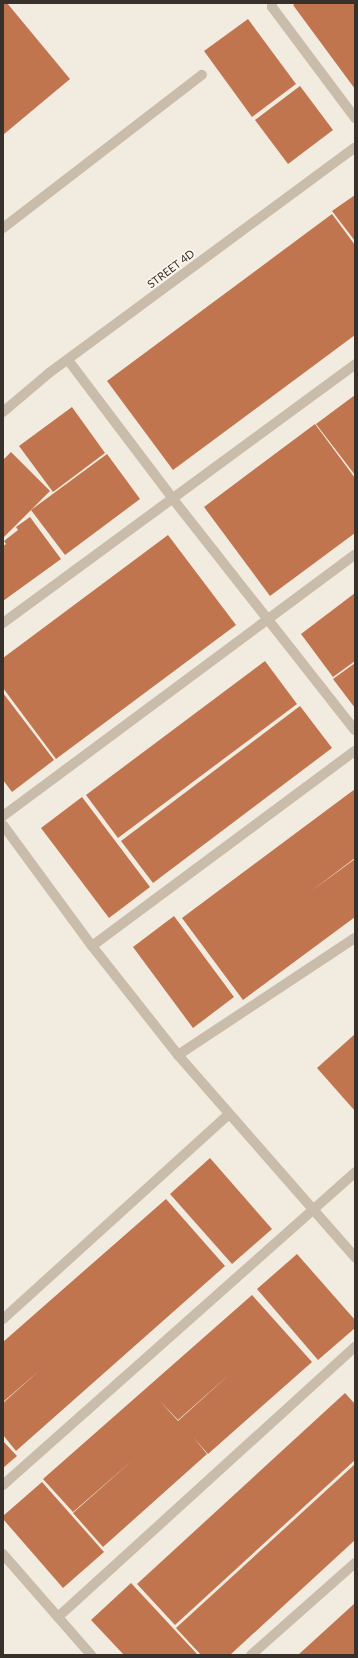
<!DOCTYPE html>
<style>
body{margin:0}
#map{position:relative;width:358px;height:1658px;overflow:hidden;background:#f2ebdf;font-family:Lato,sans-serif}
div>[style]{position:absolute}
[style*='--x']{left:calc(var(--x)*1px);top:calc(var(--y)*1px);width:calc(var(--w)*1px);rotate:calc(var(--a)*1deg)}
.building>*{inset:0;background:#c1754f}
.minor>*{height:10px;margin:-5px;padding:0 5px;transform-origin:5px;border-radius:5px;background:#cabcab}
span{translate:-50% -50%;white-space:nowrap;text-align:center;line-height:1.15;-webkit-text-stroke:3.5px #faf5ec;paint-order:stroke}
.street-label{font-size:11px;color:#38302a}
.frame{position:absolute;inset:0;border:4px solid #38302a;pointer-events:none}
</style>
<div id="map">
<div class="building">
<div style="clip-path:polygon(3px 3px,7px 3px,70px 79px,3px 135px)"></div>
<div style="clip-path:polygon(296px 3px,355px 3px,355px 89px,293px 5px)"></div>
<div style="clip-path:polygon(248px 19px,296px 84px,252px 117px,204px 51px)"></div>
<div style="clip-path:polygon(300px 86px,333px 130px,288px 164px,255px 120px)"></div>
<div style="clip-path:polygon(355px 195px,355px 241px,332px 211px)"></div>
<div style="clip-path:polygon(332px 214px,355px 245px,355px 335px,173px 470px,107px 381px)"></div>
<div style="clip-path:polygon(355px 395px,355px 475px,316px 424px)"></div>
<div style="clip-path:polygon(72px 407px,105px 453px,53px 492px,19px 446px)"></div>
<div style="clip-path:polygon(315px 424px,355px 478px,355px 533px,270px 596px,204px 507px)"></div>
<div style="clip-path:polygon(11px 452px,50px 491px,3px 538px,3px 460px)"></div>
<div style="clip-path:polygon(107px 454px,140px 499px,65px 555px,31px 510px)"></div>
<div style="clip-path:polygon(30px 517px,61px 559px,3px 601px,3px 546px,6px 544px,4px 541px,18px 530px,16px 527px)"></div>
<div style="clip-path:polygon(168px 535px,236px 625px,56px 759px,3px 688px,3px 658px)"></div>
<div style="clip-path:polygon(355px 593px,355px 661px,333px 677px,301px 634px)"></div>
<div style="clip-path:polygon(265px 661px,297px 704px,118px 838px,86px 795px)"></div>
<div style="clip-path:polygon(355px 663px,355px 708px,333px 679px)"></div>
<div style="clip-path:polygon(3px 693px,54px 760px,12px 792px,3px 780px)"></div>
<div style="clip-path:polygon(300px 706px,332px 748px,153px 883px,121px 841px)"></div>
<div style="clip-path:polygon(355px 789px,355px 858px,310px 892px,355px 859px,355px 917px,243px 1000px,182px 918px)"></div>
<div style="clip-path:polygon(82px 797px,150px 887px,109px 918px,41px 828px)"></div>
<div style="clip-path:polygon(174px 916px,234px 997px,193px 1028px,133px 947px)"></div>
<div style="clip-path:polygon(355px 1034px,355px 1111px,317px 1068px)"></div>
<div style="clip-path:polygon(210px 1158px,272px 1229px,232px 1264px,170px 1194px)"></div>
<div style="clip-path:polygon(166px 1199px,225px 1266px,16px 1451px,3px 1435px,3px 1403px,41px 1369px,3px 1402px,3px 1342px,61px 1291px,78px 1310px,61px 1291px)"></div>
<div style="clip-path:polygon(297px 1254px,355px 1320px,355px 1328px,318px 1360px,257px 1289px)"></div>
<div style="clip-path:polygon(evenodd,252px 1295px,312px 1362px,208px 1454px,193px 1437px,207px 1454px,103px 1547px,73px 1513px,135px 1458px,73px 1512px,43px 1479px,252px 1295px,232px 1372px,178px 1421px,158px 1399px,178px 1420px,232px 1372px)"></div>
<div style="clip-path:polygon(345px 1393px,355px 1404px,355px 1460px,175px 1625px,137px 1584px)"></div>
<div style="clip-path:polygon(3px 1441px,17px 1456px,3px 1468px)"></div>
<div style="clip-path:polygon(355px 1464px,355px 1540px,230px 1655px,201px 1655px,176px 1628px)"></div>
<div style="clip-path:polygon(42px 1482px,104px 1552px,63px 1588px,3px 1519px,3px 1516px)"></div>
<div style="clip-path:polygon(131px 1583px,198px 1655px,124px 1655px,91px 1620px)"></div>
<div style="clip-path:polygon(355px 1603px,355px 1655px,298px 1655px)"></div>
</div>
<div class="minor">
<div style="--x:272;--y:3;--w:4;--a:90"></div>
<div style="--x:272;--y:7;--w:139;--a:53.2"></div>
<div style="--x:3;--y:228;--w:251;--a:-37.6"></div>
<div style="--x:68;--y:360;--w:174;--a:52.9"></div>
<div style="--x:173;--y:499;--w:294;--a:51.8"></div>
<div style="--x:3;--y:412;--w:60;--a:-40.3"></div>
<div style="--x:49;--y:373;--w:380;--a:-36.4"></div>
<div style="--x:3;--y:623;--w:437;--a:-36.3"></div>
<div style="--x:3;--y:816;--w:438;--a:-36.6"></div>
<div style="--x:3;--y:825;--w:150;--a:53.7"></div>
<div style="--x:92;--y:946;--w:139;--a:51.7"></div>
<div style="--x:178;--y:1055;--w:269;--a:48.8"></div>
<div style="--x:92;--y:946;--w:327;--a:-36.6"></div>
<div style="--x:178;--y:1055;--w:212;--a:-33.5"></div>
<div style="--x:3;--y:1319;--w:304;--a:-42.2"></div>
<div style="--x:3;--y:1485;--w:471;--a:-41.6"></div>
<div style="--x:3;--y:1554;--w:134;--a:48.9"></div>
<div style="--x:58;--y:1617;--w:401;--a:-42.3"></div>
<div style="--x:251;--y:1655;--w:139;--a:-41.5"></div>
</div>
<div class="street-label">
<span style="left:171px;top:269px;rotate:-37deg">STREET 4D</span>
</div>
<div class="frame"></div>
</div>
